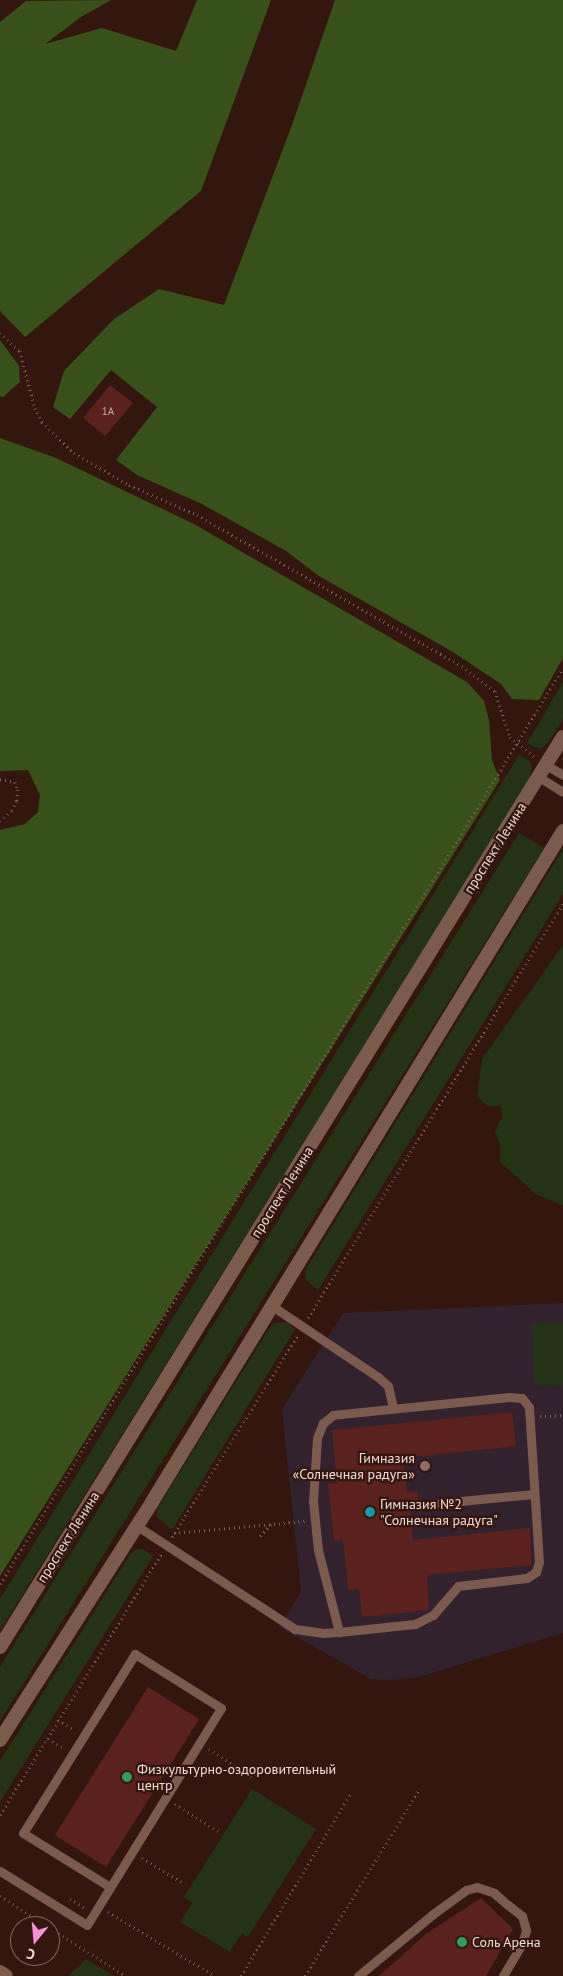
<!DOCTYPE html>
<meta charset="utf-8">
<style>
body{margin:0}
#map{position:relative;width:563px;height:1976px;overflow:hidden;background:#33170e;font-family:"PT Sans",sans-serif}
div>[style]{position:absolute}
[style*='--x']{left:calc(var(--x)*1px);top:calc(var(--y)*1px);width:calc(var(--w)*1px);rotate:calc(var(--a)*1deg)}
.education>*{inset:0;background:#31222d}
.green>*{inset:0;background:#243315}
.forest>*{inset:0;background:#38511b}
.building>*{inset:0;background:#5b211d}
.path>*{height:2.5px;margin-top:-1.25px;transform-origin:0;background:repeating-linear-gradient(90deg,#796057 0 1px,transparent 0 5px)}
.service>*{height:9px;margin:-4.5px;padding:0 4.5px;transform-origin:4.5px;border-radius:4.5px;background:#7c5b4f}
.tertiary>*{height:14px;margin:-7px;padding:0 7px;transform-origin:7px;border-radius:7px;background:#7c5b4f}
.dots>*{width:14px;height:14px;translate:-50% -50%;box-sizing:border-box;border:2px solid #33170e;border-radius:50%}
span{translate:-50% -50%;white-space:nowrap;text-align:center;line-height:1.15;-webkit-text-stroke:4.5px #33170e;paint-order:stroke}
.number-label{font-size:11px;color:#cbada7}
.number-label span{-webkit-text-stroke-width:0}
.street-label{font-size:14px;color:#f0dcd5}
.poi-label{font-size:14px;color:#f0dcd5}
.right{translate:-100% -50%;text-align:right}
.left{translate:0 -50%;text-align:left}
.north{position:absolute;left:10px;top:1916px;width:50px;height:50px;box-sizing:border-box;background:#33170e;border:1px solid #7f665e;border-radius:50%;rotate:197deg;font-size:14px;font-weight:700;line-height:20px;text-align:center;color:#f0dcd5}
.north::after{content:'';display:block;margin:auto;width:18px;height:22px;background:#f591d2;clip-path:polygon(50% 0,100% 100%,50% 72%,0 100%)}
</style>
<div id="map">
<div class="education">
<div style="clip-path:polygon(563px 1303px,563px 1633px,419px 1677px,389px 1680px,371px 1679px,279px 1627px,301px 1592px,282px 1409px,343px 1313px)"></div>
</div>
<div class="green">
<div style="clip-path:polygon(563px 682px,563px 719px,548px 743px,542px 748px,534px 747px,527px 743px)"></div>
<div style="clip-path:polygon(519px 755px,530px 761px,532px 768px,529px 780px,0 1631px,0 1599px)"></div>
<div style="clip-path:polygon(519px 833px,544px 848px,0 1721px,0 1667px)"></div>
<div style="clip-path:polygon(563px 849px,563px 894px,318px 1290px,305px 1279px,306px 1269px)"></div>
<div style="clip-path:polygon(563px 945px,563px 1205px,561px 1205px,536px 1194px,500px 1162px,500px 1144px,495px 1131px,502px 1117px,501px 1106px,488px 1106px,477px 1097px,482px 1059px)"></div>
<div style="clip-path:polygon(279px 1322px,288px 1323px,295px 1329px,172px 1530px,157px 1517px,157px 1509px,272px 1324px)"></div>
<div style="clip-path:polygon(563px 1323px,563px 1385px,535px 1386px,532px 1324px)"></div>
<div style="clip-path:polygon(143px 1549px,153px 1556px,0 1802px,0 1761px,129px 1556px,134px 1550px)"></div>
<div style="clip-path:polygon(252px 1789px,316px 1829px,248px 1937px,242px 1933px,230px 1952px,180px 1922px,192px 1903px,184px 1897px)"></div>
<div style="clip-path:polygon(85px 1960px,89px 1961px,114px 1976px,68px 1976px)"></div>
</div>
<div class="forest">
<div style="clip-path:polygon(111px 0,81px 17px,45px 44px,102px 28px,176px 51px,197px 0,271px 0,201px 191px,25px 337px,0 311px,0 22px,26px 1px)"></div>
<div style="clip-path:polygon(335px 0,563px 0,563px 658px,539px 700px,512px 699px,501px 684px,453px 652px,319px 576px,286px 551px,202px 504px,137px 475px,116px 460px,157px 407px,111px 370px,70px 419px,53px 407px,64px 371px,114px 319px,159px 289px,224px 305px,292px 125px)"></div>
<div style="clip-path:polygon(0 340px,19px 366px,20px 382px,3px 397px,0 396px)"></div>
<div style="clip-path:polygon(0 438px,56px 458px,194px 524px,467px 682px,484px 701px,489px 720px,492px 760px,500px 780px,0 1576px,0 830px,25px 824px,38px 812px,40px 795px,28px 770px,0 771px)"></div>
</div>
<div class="building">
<div style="clip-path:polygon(110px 385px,133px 403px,105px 436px,83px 418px)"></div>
<div style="clip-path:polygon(512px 1412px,516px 1446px,403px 1458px,407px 1492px,417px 1491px,419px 1507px,410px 1508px,413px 1540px,530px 1528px,532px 1565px,427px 1575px,429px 1610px,362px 1617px,359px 1589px,348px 1590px,343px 1540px,334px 1541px,328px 1484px,337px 1483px,332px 1430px)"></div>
<div style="clip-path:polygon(148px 1687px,199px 1719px,106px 1867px,55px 1835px)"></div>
<div style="clip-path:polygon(481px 1898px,513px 1929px,486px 1976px,379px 1976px,426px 1934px)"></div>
</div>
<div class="path">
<div style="--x:0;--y:333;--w:27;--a:42"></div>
<div style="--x:20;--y:351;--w:59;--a:75.3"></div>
<div style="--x:35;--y:408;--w:16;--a:63"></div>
<div style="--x:42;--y:422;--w:45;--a:44.1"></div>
<div style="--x:74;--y:453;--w:64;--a:30.2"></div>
<div style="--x:129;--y:485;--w:74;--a:23.8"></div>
<div style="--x:197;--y:515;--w:305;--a:29.7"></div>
<div style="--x:462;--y:666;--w:41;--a:37.1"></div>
<div style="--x:495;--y:691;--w:48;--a:71.9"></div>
<div style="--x:510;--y:737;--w:33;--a:39"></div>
<div style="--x:0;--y:779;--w:15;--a:11"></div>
<div style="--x:15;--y:782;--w:9;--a:69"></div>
<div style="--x:18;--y:790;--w:11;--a:95"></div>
<div style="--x:17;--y:801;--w:11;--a:117"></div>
<div style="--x:12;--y:811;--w:16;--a:140"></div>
<div style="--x:308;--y:1318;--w:486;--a:-58.4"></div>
<div style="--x:540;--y:1416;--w:23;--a:-2"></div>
<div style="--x:174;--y:1533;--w:132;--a:-5.2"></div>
<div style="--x:260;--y:1536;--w:16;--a:-47"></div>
<div style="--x:172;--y:1537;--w:237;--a:-58.1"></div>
<div style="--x:0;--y:1584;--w:1075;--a:-58.42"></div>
<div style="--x:58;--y:1720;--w:19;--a:32"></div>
<div style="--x:48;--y:1739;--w:20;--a:30"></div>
<div style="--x:209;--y:1749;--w:51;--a:33.1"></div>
<div style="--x:175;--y:1804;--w:51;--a:32.1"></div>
<div style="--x:0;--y:1815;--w:307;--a:-58.3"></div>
<div style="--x:142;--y:1858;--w:50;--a:31.2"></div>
<div style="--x:0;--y:1896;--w:56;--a:32.6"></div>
<div style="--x:70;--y:1899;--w:17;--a:31"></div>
<div style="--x:108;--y:1912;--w:125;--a:30.9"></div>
<div style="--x:50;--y:1928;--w:90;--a:32.3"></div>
<div style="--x:241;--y:1976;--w:214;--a:-59"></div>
<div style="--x:305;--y:1976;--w:219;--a:-58.6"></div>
</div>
<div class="service">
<div style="--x:546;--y:765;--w:20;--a:30"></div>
<div style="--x:539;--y:777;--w:28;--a:32"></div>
<div style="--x:272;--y:1306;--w:128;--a:33.8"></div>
<div style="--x:378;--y:1377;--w:13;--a:42"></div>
<div style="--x:388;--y:1386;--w:23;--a:77"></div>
<div style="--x:440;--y:1503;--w:94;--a:-5.5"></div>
<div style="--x:137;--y:1526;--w:189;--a:33.1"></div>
<div style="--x:295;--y:1629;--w:27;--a:8"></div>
<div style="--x:322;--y:1633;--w:17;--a:-3"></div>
<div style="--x:339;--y:1632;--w:76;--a:-6"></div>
<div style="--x:415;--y:1624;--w:20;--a:-27"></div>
<div style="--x:433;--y:1615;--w:38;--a:-49"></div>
<div style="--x:458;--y:1586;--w:69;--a:-6.6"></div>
<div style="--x:527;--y:1578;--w:11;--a:-34"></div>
<div style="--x:536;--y:1572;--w:10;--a:-73"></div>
<div style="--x:539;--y:1562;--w:155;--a:-93.7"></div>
<div style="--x:529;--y:1407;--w:11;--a:-128"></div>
<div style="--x:522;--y:1398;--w:13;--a:-176"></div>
<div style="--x:509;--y:1397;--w:177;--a:174.2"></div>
<div style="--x:333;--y:1415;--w:13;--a:141"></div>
<div style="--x:323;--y:1423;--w:16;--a:112"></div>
<div style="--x:317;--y:1438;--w:63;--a:93.6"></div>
<div style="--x:313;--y:1501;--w:49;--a:84.2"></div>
<div style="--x:318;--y:1550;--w:85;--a:75.6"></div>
<div style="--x:0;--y:1871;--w:102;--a:31.8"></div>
<div style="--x:87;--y:1925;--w:255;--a:-58.3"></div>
<div style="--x:221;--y:1708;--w:102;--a:-147.9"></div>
<div style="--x:135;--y:1654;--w:211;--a:122"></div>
<div style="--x:23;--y:1833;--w:102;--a:31.8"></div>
<div style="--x:358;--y:1976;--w:97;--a:-39.6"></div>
<div style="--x:433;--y:1914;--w:41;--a:-36"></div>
<div style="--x:466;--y:1890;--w:11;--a:-15"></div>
<div style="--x:477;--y:1887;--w:18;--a:19"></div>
<div style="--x:494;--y:1893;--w:18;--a:41"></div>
<div style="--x:508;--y:1905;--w:18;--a:38"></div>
<div style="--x:522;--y:1916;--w:15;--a:74"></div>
<div style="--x:526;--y:1930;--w:15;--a:106"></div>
<div style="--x:522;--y:1944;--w:37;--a:121"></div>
</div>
<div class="tertiary">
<div style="--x:0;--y:1647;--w:1070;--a:-58.26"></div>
<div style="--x:0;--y:1740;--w:282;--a:-57.4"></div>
<div style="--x:152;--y:1502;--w:787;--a:-58.51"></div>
<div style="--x:0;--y:1972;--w:7;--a:34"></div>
</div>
<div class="dots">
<div style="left:425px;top:1466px;background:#8d6e63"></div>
<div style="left:370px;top:1512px;background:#0f9aa8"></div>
<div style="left:127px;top:1777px;background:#2e9e5b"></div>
<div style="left:462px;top:1942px;background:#2e9e5b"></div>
</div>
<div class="number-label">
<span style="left:108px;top:411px">1А</span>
</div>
<div class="street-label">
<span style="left:495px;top:848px;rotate:-58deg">проспект Ленина</span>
<span style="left:282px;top:1192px;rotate:-58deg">проспект Ленина</span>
<span style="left:68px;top:1537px;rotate:-58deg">проспект Ленина</span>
</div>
<div class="poi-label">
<span class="right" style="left:415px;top:1466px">Гимназия<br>«Солнечная радуга»</span>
<span class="left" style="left:380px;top:1512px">Гимназия №2<br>"Солнечная радуга"</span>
<span class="left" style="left:137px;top:1777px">Физкультурно-оздоровительный<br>центр</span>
<span class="left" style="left:472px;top:1942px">Соль Арена</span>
</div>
<div class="north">С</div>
</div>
